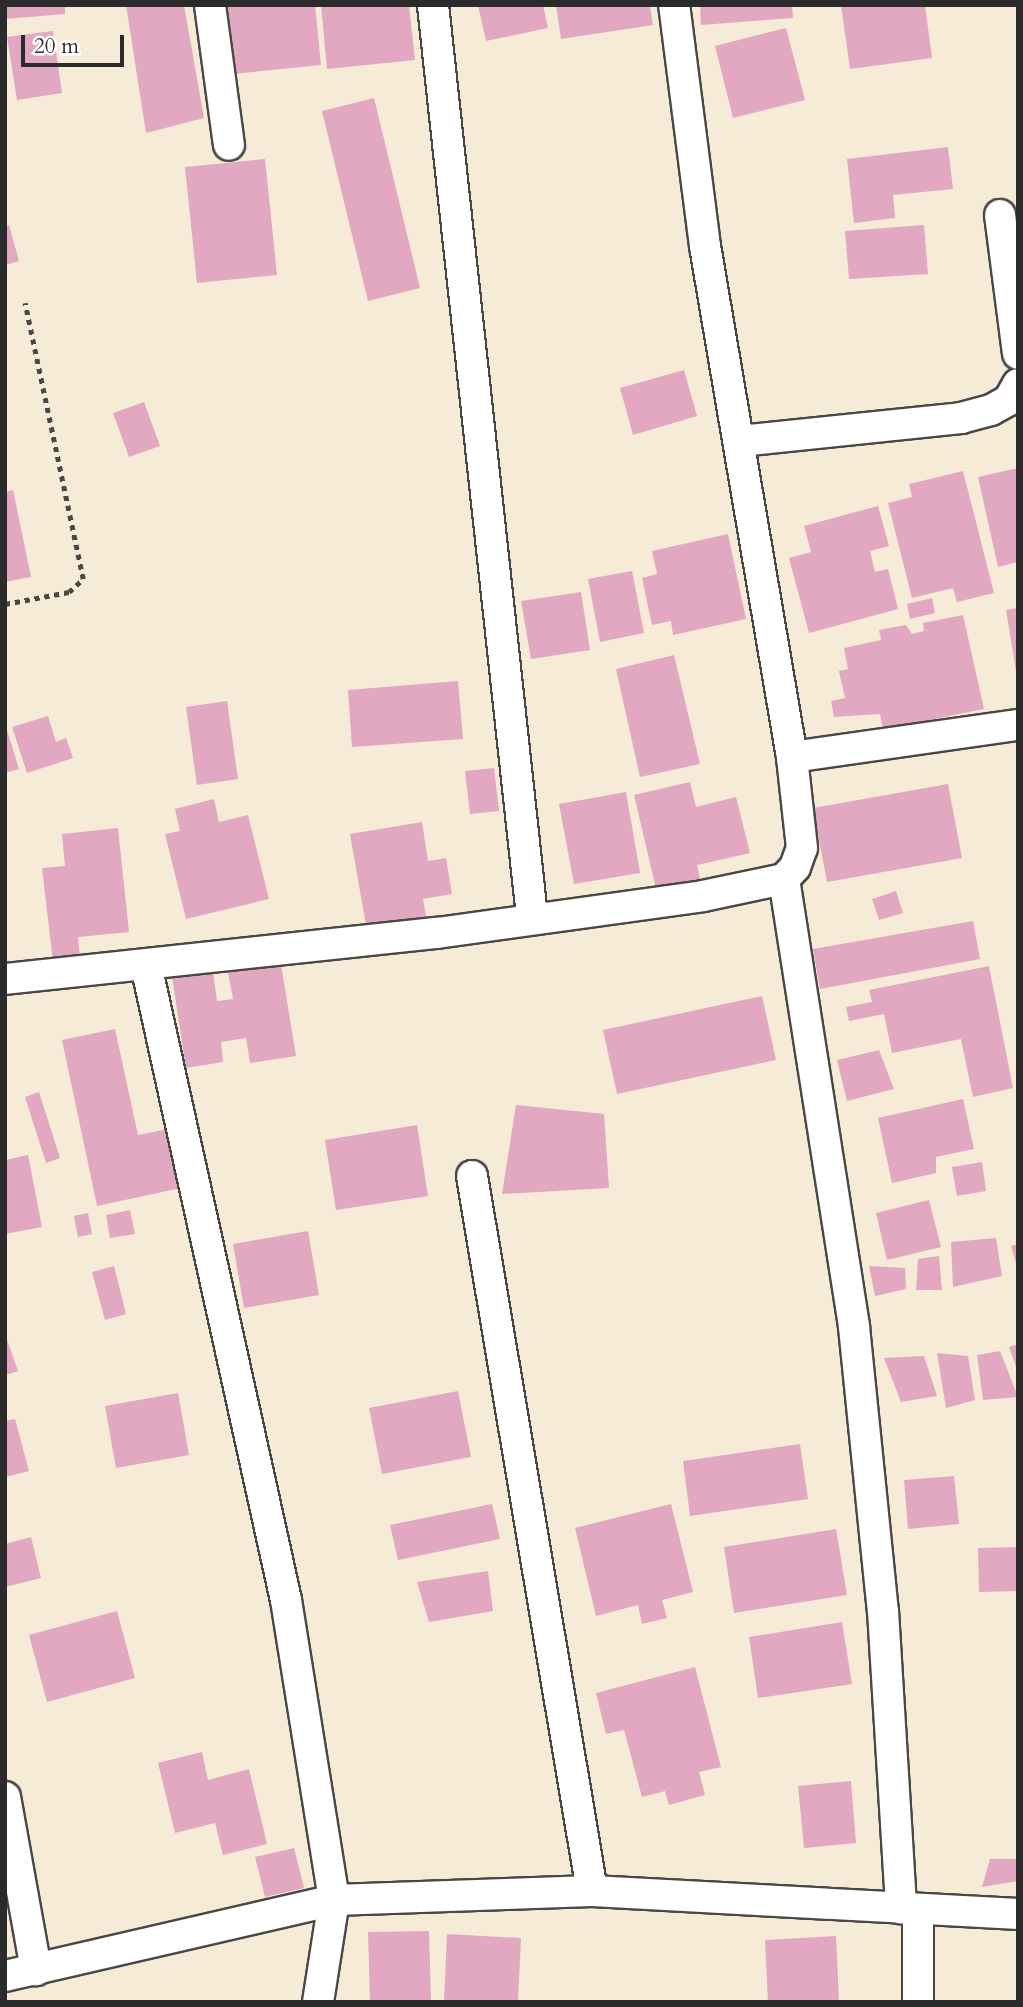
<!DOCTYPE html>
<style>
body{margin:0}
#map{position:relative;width:1023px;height:2007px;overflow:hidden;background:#f6ebd7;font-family:Cardo,serif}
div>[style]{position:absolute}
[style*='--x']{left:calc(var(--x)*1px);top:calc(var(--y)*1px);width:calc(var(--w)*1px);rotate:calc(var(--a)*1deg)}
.building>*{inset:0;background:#e2a7c1}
.path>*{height:4.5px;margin-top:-2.25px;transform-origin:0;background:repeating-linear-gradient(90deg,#494845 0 5px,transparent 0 10px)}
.roads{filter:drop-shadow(2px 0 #494845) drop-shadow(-2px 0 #494845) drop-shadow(0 2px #494845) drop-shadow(0 -2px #494845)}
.minor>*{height:30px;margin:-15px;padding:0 15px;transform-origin:15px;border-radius:15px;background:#fff}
span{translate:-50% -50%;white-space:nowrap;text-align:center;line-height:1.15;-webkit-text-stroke:6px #fff;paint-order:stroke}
.frame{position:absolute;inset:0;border:7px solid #2b2b2b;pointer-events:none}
.scale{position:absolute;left:21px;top:35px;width:103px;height:32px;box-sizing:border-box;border:4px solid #2b2b2b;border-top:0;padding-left:9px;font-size:21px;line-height:24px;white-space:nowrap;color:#2b2b2b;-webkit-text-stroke:5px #fff;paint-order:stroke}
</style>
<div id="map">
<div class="building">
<div style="clip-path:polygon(5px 5px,65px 5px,65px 14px,5px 19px)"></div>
<div style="clip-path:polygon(126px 5px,184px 5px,204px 118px,146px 133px)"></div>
<div style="clip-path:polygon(227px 5px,315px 5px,321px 65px,233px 74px)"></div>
<div style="clip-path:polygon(321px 5px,409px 5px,415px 60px,327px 69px)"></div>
<div style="clip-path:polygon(478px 5px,543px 5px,548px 28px,486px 41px)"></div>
<div style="clip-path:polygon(556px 5px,650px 5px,653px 25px,561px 39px)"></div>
<div style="clip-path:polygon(700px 5px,792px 5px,793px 18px,701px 25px)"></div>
<div style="clip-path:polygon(841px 5px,925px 5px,932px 58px,850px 69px)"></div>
<div style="clip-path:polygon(786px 28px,805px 100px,733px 118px,715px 46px)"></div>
<div style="clip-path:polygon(53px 31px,62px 93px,17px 100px,7px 37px)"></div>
<div style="clip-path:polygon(374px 98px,420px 288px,368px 301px,322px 111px)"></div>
<div style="clip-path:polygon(948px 147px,953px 189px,893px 195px,895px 218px,854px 223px,847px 159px)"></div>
<div style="clip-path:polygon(265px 159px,277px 275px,197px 283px,185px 167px)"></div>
<div style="clip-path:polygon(9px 225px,19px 261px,5px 265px,5px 226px)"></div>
<div style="clip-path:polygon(924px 225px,928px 274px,849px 279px,845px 231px)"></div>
<div style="clip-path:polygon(684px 370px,697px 416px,633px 435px,620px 388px)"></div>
<div style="clip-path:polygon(144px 402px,160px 446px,129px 457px,113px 413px)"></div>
<div style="clip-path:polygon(1018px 468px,1018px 562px,998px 567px,978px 477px)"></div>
<div style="clip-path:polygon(963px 471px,994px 593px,957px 602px,953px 588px,912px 598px,888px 503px,912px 497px,909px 484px)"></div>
<div style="clip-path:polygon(13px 490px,31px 577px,5px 582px,5px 492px)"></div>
<div style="clip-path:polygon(878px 506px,889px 546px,870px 551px,875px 572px,888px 569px,898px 609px,809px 633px,789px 558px,811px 552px,804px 526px)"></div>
<div style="clip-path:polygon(728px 534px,746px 619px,673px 635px,671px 621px,652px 625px,642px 578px,657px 574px,652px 551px)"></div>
<div style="clip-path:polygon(632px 571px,644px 633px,600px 642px,588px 579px)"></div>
<div style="clip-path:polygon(581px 592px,590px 650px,531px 659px,521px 601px)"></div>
<div style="clip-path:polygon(932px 598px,935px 613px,910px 619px,907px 604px)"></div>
<div style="clip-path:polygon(1018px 608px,1018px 671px,1016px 671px,1006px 610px)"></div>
<div style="clip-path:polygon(963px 615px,984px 709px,929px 720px,931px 728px,884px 733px,880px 714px,834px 717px,831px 701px,845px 698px,839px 671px,848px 669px,844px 648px,881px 640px,879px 630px,906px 625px,912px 634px,924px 631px,923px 623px)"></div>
<div style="clip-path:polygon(674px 655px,700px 764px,640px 777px,616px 669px)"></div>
<div style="clip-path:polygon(458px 681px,463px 739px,352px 747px,348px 690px)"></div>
<div style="clip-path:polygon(227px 701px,238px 779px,197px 785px,186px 707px)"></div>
<div style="clip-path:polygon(48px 716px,56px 742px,66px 738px,73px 758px,27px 773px,12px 727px)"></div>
<div style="clip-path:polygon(7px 730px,19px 769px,5px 773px,5px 731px)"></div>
<div style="clip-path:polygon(494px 768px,499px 811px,470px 814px,465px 771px)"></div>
<div style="clip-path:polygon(690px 782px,696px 807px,736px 797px,750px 853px,697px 865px,702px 887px,658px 897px,634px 795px)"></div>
<div style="clip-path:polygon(948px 784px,962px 858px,827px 882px,813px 808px)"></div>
<div style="clip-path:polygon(626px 792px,640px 873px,574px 884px,559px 804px)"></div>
<div style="clip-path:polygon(214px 799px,219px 822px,248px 815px,269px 899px,186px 919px,165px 834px,180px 831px,175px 809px)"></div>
<div style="clip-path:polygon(422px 822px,428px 861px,446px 858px,452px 894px,423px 899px,427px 921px,367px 931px,350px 834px)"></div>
<div style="clip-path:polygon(118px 828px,129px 932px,78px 937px,80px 959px,53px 962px,42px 868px,65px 866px,62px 834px)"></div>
<div style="clip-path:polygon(896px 891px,903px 913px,879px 920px,872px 899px)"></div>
<div style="clip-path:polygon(973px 921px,980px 959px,820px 989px,813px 949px)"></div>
<div style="clip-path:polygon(281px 964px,296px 1056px,250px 1063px,246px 1038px,221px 1042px,223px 1062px,186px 1068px,172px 977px,213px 971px,217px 1001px,233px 999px,228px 972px)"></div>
<div style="clip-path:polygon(989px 966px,1013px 1088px,973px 1097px,961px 1039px,892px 1053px,884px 1014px,849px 1021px,846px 1007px,872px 1002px,869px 990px)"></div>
<div style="clip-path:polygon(762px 996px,776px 1060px,617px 1094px,603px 1030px)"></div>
<div style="clip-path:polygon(115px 1029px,138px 1135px,168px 1129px,181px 1188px,97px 1206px,62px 1040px)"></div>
<div style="clip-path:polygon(879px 1050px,894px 1089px,847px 1101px,837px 1060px)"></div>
<div style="clip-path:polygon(39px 1092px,60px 1158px,46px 1163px,25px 1097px)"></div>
<div style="clip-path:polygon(963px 1099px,974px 1149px,936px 1157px,936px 1173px,892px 1183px,878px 1118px)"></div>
<div style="clip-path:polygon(516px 1105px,604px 1114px,609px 1188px,502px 1194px)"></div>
<div style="clip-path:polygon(417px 1125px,428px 1196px,336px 1210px,325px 1140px)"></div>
<div style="clip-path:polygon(28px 1155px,42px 1227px,5px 1234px,5px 1160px)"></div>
<div style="clip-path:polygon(982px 1162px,986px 1191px,957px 1196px,952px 1167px)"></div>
<div style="clip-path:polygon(929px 1200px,941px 1247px,887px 1260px,876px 1213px)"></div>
<div style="clip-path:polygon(130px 1210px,135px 1234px,110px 1238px,106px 1215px)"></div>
<div style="clip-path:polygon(88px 1213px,92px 1234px,78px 1237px,74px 1216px)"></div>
<div style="clip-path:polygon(308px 1231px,319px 1295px,244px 1308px,233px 1244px)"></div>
<div style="clip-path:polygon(996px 1238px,1002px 1276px,953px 1287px,951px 1242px)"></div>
<div style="clip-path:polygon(1018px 1244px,1018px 1267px,1017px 1267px,1011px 1246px)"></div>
<div style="clip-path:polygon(939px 1256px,942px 1290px,916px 1290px,918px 1259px)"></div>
<div style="clip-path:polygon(114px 1266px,126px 1314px,105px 1320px,92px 1272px)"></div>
<div style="clip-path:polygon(869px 1266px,905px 1268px,906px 1289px,875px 1296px)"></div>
<div style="clip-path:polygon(5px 1334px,18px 1371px,5px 1375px)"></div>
<div style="clip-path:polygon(1018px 1344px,1018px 1370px,1017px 1370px,1009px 1347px)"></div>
<div style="clip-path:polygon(1000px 1351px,1018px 1397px,983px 1400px,977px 1355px)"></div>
<div style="clip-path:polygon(937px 1353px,968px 1356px,975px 1400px,946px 1408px)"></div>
<div style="clip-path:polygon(924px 1356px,937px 1396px,901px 1402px,884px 1358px)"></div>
<div style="clip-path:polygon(458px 1391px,471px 1457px,382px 1474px,369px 1408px)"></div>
<div style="clip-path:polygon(178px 1393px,189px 1455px,116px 1468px,105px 1406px)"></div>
<div style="clip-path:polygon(15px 1419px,29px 1471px,5px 1477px,5px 1421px)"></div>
<div style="clip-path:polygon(800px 1444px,808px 1499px,690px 1516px,683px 1461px)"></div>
<div style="clip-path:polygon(954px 1476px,959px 1524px,908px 1529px,904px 1480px)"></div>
<div style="clip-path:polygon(492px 1504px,500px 1539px,398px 1560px,390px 1525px)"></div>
<div style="clip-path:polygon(671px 1504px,693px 1592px,662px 1600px,667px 1618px,642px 1624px,638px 1605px,596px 1616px,575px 1528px)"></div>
<div style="clip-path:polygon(836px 1529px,847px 1595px,734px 1613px,724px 1547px)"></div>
<div style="clip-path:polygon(31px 1537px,41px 1578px,5px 1587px,5px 1544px)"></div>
<div style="clip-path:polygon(1018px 1547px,1018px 1591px,979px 1592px,978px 1548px)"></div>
<div style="clip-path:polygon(488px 1571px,493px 1611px,429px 1622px,417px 1582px)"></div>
<div style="clip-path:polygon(117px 1611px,135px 1678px,47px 1702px,29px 1635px)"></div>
<div style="clip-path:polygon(842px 1622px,852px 1684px,758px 1698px,749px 1637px)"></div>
<div style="clip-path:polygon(695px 1667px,721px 1767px,699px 1772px,705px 1795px,669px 1805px,665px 1791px,642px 1797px,624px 1730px,606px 1734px,596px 1693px)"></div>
<div style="clip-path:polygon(202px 1752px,208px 1780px,249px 1769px,267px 1844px,223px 1855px,215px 1823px,175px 1833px,158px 1763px)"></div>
<div style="clip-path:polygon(851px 1781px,856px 1843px,804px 1848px,798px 1786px)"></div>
<div style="clip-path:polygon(294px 1848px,304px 1888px,265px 1897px,255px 1857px)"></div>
<div style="clip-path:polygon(990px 1859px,1018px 1859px,1018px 1881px,982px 1887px)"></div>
<div style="clip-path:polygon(429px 1931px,431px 2002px,370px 2002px,368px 1932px)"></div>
<div style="clip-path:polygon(447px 1934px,521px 1938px,518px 2002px,444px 2002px)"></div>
<div style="clip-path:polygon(836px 1936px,839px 2002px,768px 2002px,765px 1940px)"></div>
</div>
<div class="path">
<div style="--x:5;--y:604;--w:65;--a:-10.6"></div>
<div style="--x:69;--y:592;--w:19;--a:-43"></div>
<div style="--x:83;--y:579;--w:282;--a:-101.9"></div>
</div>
<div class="roads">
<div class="minor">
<div style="--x:210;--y:5;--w:141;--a:82.3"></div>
<div style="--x:433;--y:5;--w:917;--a:83.8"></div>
<div style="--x:1000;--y:215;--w:140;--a:82.6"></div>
<div style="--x:740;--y:441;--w:222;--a:-5.9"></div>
<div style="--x:961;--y:418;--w:31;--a:-15"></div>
<div style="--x:991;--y:410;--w:21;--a:-29"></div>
<div style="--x:1009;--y:400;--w:18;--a:-61"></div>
<div style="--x:792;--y:757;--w:228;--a:-8.1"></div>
<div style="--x:784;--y:879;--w:453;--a:81.1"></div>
<div style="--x:854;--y:1327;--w:285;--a:84.2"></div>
<div style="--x:883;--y:1611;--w:298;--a:86.5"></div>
<div style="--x:146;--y:965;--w:650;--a:77.57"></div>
<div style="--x:286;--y:1600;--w:304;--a:80.9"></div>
<div style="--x:334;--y:1900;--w:103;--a:98.9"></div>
<div style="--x:5;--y:979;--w:434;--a:-6.1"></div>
<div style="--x:437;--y:933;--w:269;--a:-7.9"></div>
<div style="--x:703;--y:896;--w:83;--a:-11.9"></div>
<div style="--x:784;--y:879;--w:16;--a:-47"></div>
<div style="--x:795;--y:867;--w:20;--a:-70"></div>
<div style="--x:802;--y:848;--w:92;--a:-96.3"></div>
<div style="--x:792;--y:757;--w:518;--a:-99.66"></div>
<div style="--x:705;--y:246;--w:243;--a:-97.3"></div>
<div style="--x:472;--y:1176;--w:725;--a:80.47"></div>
<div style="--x:5;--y:1797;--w:176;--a:79.8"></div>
<div style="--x:918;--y:1909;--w:93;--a:90"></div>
<div style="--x:5;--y:1976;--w:338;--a:-13"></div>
<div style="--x:334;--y:1900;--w:258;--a:-2"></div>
<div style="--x:592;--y:1891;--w:427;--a:3.1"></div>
</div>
</div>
<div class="frame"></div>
<div class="scale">20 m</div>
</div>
